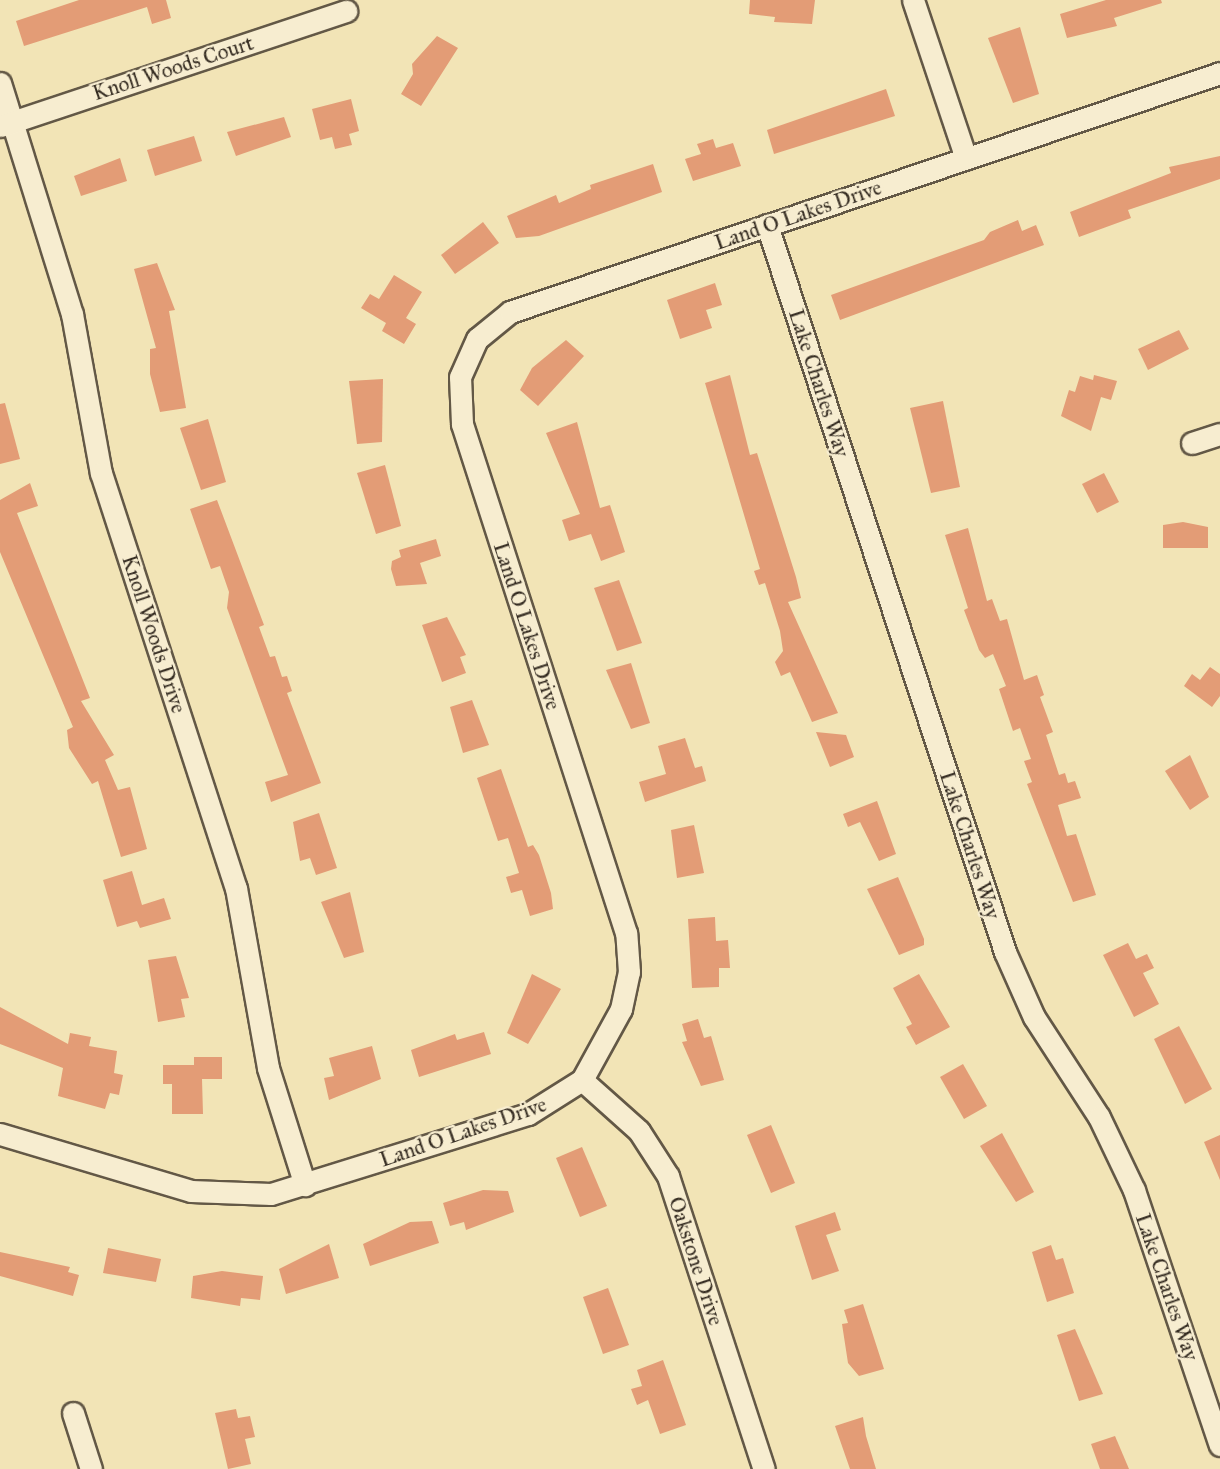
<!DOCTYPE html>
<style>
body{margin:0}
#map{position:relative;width:1220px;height:1469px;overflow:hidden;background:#f2e4b6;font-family:"IM FELL Great Primer",serif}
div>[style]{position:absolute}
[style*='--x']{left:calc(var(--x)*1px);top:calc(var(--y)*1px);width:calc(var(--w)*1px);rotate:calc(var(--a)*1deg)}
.building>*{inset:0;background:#e39c76}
.roads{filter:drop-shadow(2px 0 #635846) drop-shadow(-2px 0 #635846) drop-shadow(0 2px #635846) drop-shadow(0 -2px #635846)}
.street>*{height:21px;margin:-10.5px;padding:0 10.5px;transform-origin:10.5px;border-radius:10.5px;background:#f7edd0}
span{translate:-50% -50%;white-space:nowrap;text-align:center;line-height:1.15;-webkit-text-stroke:4.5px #f7edd0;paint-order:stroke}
.street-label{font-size:21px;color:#332a20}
</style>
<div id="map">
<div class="building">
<div style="clip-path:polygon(79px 0,166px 0,171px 18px,152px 24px,147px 7px,24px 46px,16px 21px)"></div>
<div style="clip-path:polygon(750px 0,815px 0,812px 24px,774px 22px,775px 17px,749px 14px)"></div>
<div style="clip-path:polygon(1106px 0,1161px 0,1162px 3px,1114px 18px,1117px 26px,1067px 38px,1060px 14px)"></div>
<div style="clip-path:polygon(1020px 27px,1039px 94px,1013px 103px,988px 38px)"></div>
<div style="clip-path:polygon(437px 36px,458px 48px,421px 106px,401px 94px,413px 74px,412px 64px)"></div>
<div style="clip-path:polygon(886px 89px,895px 116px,774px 154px,767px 130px)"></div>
<div style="clip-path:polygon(351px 99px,359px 131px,349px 134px,352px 145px,335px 149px,332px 137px,320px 140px,312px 109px)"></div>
<div style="clip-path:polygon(284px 117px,291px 137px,236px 156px,227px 132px)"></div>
<div style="clip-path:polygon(194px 136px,202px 161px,155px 176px,147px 150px)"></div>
<div style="clip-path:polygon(713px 139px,716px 148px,733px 143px,741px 166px,693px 181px,685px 159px,701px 154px,697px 144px)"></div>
<div style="clip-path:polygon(1220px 156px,1220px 179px,1128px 210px,1131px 218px,1079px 237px,1070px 212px,1171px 173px,1169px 167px)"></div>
<div style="clip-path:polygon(120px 158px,127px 181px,81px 196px,74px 176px)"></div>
<div style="clip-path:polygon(653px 164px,662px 192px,539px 236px,516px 238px,507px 216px,556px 195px,559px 203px,591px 189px,590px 185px)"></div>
<div style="clip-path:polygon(1018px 220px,1022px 231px,1036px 225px,1044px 245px,840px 320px,831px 295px,984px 240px,990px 232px)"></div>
<div style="clip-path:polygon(483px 222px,499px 243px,455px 274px,441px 255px)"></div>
<div style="clip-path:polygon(157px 263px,175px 310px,169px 311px,186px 408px,160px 412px,150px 374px,150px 349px,156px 348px,134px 269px)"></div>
<div style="clip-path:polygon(394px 275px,422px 292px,406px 318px,416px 324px,404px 344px,382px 331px,386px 323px,361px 308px,370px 294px,379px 299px)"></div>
<div style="clip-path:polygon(715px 283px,722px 305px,706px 310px,712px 328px,680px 339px,667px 300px)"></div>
<div style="clip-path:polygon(1179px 330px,1189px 349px,1148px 370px,1138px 349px)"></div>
<div style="clip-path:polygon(566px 340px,584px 356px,538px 406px,520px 390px,532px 368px)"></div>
<div style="clip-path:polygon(730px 375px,750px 455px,757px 453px,796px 577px,801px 598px,788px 602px,838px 713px,812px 722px,790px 672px,781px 676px,775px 662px,783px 651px,780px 631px,765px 583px,759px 585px,754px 571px,760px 569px,705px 383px)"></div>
<div style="clip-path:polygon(1094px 375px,1117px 381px,1111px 400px,1101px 397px,1091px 431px,1061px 416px,1069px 390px,1075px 392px,1080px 376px,1093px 380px)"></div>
<div style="clip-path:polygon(383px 379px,382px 442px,357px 444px,349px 381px)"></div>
<div style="clip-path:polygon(943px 401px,960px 487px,931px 493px,910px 408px)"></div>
<div style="clip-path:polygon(5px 403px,20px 459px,0 464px,0 404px)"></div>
<div style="clip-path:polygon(208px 419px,226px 482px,201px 490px,180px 428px)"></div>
<div style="clip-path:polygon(577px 422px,600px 508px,610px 505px,625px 552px,601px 561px,591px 534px,569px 541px,562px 520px,580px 514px,546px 433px)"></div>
<div style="clip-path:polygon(385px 465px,401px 526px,376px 534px,357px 473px)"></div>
<div style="clip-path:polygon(1104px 473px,1119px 502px,1097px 513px,1082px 484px)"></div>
<div style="clip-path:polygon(30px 483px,38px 506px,17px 513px,90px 698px,81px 701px,114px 755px,105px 760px,118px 790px,130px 787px,147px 849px,121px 857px,98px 781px,92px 784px,69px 748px,67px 730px,73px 727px,0 552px,0 500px)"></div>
<div style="clip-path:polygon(217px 500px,264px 625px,259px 627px,270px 657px,275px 656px,282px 677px,287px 676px,292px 691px,287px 693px,321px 783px,271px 802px,265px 782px,288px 775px,227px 608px,229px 592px,220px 566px,211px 569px,190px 509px)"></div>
<div style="clip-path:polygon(1183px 522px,1208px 527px,1208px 548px,1163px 548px,1163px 525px)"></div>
<div style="clip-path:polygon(968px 528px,987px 601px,992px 599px,1000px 621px,1007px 619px,1024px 680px,1037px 675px,1044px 695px,1040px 697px,1053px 732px,1046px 735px,1059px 775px,1065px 773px,1068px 783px,1075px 781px,1081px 798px,1058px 805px,1067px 836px,1076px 834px,1096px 895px,1073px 902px,1027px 784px,1032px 782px,1024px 761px,1031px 759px,1020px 728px,1013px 731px,999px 689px,1006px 686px,993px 654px,985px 658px,979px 650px,964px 610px,968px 608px,945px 535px)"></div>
<div style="clip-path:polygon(436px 539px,441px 556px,420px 563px,427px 584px,396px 586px,391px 569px,392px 561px,401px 557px,399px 550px)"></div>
<div style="clip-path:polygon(619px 580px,642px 643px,617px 651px,594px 588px)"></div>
<div style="clip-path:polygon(447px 617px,466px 655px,460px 657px,466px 673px,442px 682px,422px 625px)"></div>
<div style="clip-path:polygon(631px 663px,650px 723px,631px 729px,606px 670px)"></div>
<div style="clip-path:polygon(1210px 667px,1220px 674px,1220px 696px,1212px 707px,1184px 686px,1192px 674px,1200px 680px)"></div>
<div style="clip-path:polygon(472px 700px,489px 745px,463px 753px,450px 707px)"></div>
<div style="clip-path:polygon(816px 732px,846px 735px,854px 757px,830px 767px)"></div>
<div style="clip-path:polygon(685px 738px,695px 768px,702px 766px,706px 781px,645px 802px,639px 782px,666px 774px,658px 746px)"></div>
<div style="clip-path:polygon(1190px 755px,1209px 797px,1190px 810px,1165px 771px)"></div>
<div style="clip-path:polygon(501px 769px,528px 847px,533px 845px,539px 855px,551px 893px,553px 909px,530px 916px,522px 890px,511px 893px,506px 877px,519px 873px,508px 838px,498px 841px,477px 778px)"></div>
<div style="clip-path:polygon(877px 801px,896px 854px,879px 861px,860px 822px,848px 827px,843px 814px)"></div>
<div style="clip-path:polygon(319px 813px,337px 868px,316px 875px,310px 858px,300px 861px,293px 822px)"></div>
<div style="clip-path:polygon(694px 825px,704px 873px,677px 878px,671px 830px)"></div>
<div style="clip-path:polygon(132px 871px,142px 905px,164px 898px,171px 919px,140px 928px,137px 921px,117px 927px,103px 880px)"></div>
<div style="clip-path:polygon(898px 877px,924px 939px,924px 945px,899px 955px,867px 889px)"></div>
<div style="clip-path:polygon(350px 892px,364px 952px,344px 958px,321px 902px)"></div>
<div style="clip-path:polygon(715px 917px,716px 941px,728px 940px,730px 968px,719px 968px,719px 987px,692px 988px,688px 919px)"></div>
<div style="clip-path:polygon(1128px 943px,1136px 959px,1147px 954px,1154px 968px,1143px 973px,1159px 1004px,1134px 1017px,1103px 955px)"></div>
<div style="clip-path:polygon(176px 956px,189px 998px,181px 999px,185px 1017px,158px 1022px,148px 960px)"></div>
<div style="clip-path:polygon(532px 974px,561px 989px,528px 1044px,507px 1033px)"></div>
<div style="clip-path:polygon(919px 974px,950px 1027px,916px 1045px,906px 1027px,912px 1024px,893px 988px)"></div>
<div style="clip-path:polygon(0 1007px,68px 1044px,70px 1033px,91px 1037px,89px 1046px,117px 1051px,114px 1073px,123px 1075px,119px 1095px,110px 1093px,105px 1109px,58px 1096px,63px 1068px,0 1044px)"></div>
<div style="clip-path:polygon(698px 1019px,704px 1038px,711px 1036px,724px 1080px,701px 1086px,682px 1042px,687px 1041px,682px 1024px)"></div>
<div style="clip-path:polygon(1179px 1026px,1212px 1089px,1185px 1104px,1154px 1039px)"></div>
<div style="clip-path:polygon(484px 1032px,491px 1054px,419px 1077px,411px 1050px,455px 1034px,457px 1040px)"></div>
<div style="clip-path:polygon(372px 1046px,381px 1079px,329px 1100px,324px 1078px,334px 1076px,329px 1058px)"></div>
<div style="clip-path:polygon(194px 1057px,222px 1057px,222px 1079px,202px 1079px,203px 1114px,172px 1114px,172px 1084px,163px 1084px,163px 1065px,194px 1065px)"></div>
<div style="clip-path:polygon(963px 1064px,987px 1106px,964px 1119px,940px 1077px)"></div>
<div style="clip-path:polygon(771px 1125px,795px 1183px,771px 1193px,747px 1135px)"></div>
<div style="clip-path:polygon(1002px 1133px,1034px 1192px,1016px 1202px,980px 1146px)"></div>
<div style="clip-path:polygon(1220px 1135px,1220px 1180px,1204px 1142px)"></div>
<div style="clip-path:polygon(582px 1147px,607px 1206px,580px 1217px,556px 1158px)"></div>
<div style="clip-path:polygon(483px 1190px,508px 1191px,514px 1212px,466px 1230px,464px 1222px,450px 1226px,443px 1203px)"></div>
<div style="clip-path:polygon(835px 1212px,841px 1230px,826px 1235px,839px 1271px,812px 1280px,795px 1226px)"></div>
<div style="clip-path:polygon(432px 1221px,439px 1243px,370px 1266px,363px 1244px,410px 1222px)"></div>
<div style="clip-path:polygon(329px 1244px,339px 1278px,286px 1294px,279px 1269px)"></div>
<div style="clip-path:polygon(1051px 1245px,1056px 1260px,1063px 1258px,1074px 1293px,1047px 1302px,1032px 1252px)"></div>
<div style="clip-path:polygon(108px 1248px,161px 1259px,156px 1282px,103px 1273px)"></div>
<div style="clip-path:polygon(0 1252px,70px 1267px,68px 1272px,79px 1275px,73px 1296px,0 1276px)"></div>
<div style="clip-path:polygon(222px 1271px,263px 1276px,260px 1300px,241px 1298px,240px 1306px,191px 1298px,193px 1276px)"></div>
<div style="clip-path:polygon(608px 1288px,629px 1345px,603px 1354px,583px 1297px)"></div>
<div style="clip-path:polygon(863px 1304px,884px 1369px,859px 1376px,848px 1363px,842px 1324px,848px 1323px,844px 1310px)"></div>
<div style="clip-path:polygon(1075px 1329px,1103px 1394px,1079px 1401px,1057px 1335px)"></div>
<div style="clip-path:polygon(663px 1360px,686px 1425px,660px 1434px,648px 1400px,637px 1405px,631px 1389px,642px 1386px,637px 1370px)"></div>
<div style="clip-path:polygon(236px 1409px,238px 1418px,250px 1416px,255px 1437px,245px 1439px,251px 1464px,228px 1469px,215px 1413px)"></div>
<div style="clip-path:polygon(863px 1417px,866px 1436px,876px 1469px,850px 1469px,835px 1426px)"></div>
<div style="clip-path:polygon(1115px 1436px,1129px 1469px,1100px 1469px,1091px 1444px)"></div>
</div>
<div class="roads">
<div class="street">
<div style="--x:913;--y:0;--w:167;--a:71.5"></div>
<div style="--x:0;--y:83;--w:242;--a:72.7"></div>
<div style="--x:72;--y:314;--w:162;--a:79.7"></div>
<div style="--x:101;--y:473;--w:436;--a:72"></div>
<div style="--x:236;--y:888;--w:183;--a:79.9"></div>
<div style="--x:268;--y:1068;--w:123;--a:72.5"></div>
<div style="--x:0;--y:126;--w:365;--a:-18.4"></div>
<div style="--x:767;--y:225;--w:765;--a:71.87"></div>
<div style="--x:1005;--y:952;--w:71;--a:66"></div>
<div style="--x:1034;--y:1017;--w:119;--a:57"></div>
<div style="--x:1099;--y:1117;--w:81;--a:64.4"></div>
<div style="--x:1134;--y:1190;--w:269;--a:71.4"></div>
<div style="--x:1192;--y:443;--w:29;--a:-18"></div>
<div style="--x:582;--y:1080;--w:76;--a:41.8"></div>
<div style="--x:639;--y:1131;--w:54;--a:57.2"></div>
<div style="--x:668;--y:1176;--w:308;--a:71.9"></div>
<div style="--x:0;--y:1134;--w:199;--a:16.6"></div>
<div style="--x:191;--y:1191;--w:80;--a:2.1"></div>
<div style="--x:271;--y:1194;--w:269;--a:-17.3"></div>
<div style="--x:528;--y:1114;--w:64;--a:-32.2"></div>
<div style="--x:582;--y:1080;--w:81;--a:-61.2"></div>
<div style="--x:621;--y:1009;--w:38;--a:-78"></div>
<div style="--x:629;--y:972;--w:39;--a:-94"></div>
<div style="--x:626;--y:933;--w:535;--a:-107.86"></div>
<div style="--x:462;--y:424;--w:47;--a:-92.4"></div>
<div style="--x:460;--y:377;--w:42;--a:-65.9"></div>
<div style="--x:477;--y:339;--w:43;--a:-39.3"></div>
<div style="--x:510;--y:312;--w:749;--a:-18.6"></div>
<div style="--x:73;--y:1413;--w:59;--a:72.2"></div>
</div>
</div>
<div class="street-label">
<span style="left:173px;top:68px;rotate:-18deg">Knoll Woods Court</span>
<span style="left:798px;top:215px;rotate:-19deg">Land O Lakes Drive</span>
<span style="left:819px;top:383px;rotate:72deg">Lake Charles Way</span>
<span style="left:527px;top:626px;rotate:72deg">Land O Lakes Drive</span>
<span style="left:154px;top:634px;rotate:72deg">Knoll Woods Drive</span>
<span style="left:970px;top:845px;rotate:72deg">Lake Charles Way</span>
<span style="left:463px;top:1132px;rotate:-19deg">Land O Lakes Drive</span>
<span style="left:696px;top:1261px;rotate:72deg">Oakstone Drive</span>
<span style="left:1167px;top:1287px;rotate:71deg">Lake Charles Way</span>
</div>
</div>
